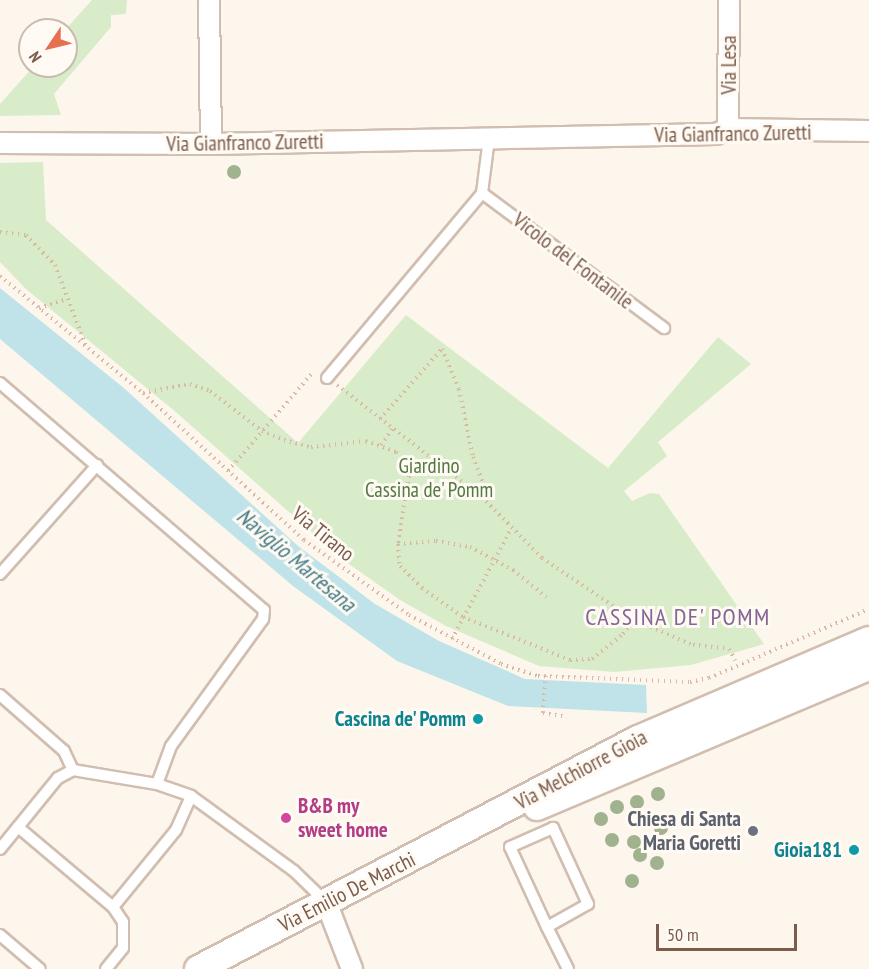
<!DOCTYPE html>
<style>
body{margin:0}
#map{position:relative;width:869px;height:969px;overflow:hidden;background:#fdf6ec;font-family:"PT Sans Narrow",sans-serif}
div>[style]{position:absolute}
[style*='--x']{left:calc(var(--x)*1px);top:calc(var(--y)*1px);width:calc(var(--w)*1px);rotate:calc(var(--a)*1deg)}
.green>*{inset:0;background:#d8ecc9}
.water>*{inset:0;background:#bfe3e8}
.path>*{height:4px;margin-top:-2px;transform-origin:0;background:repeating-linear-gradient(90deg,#d9b8a5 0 1.5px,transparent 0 6px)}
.roads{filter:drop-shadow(2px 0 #d1beb0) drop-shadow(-2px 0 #d1beb0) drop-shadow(0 2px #d1beb0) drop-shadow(0 -2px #d1beb0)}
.service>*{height:10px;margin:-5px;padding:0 5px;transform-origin:5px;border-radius:5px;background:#fff}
.minor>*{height:20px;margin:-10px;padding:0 10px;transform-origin:10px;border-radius:10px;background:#fff}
.tertiary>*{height:26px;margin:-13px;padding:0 13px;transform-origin:13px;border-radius:13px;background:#fff}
.path-bridge>*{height:4px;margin-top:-2px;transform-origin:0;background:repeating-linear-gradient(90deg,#d9b8a5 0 1.5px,transparent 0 6px)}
.trees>*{width:14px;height:14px;margin:-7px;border-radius:50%;background:#a0b28e}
.dots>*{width:16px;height:16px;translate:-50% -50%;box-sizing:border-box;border:3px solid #fffaf3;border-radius:50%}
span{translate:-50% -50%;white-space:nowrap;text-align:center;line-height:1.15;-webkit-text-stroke:6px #fffaf3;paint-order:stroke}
.street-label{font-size:21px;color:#7a5c4d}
.park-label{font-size:21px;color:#537a41}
.culture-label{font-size:21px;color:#0d838f;font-weight:700}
.right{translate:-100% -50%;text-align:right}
.hotel-label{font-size:21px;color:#b23c85;font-weight:700}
.left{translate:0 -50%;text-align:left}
.worship-label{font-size:21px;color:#5b616d;font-weight:700}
.water-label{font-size:22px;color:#437c86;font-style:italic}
.quarter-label{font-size:24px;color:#846695;letter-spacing:1.5px}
.north{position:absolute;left:18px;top:18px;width:60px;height:60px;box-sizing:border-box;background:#fffaf3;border:2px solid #cabbb1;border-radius:50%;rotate:235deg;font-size:16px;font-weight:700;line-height:24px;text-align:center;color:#7a5c4d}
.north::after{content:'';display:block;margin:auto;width:21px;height:27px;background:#e76f51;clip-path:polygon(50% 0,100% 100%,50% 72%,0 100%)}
.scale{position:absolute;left:656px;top:924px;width:141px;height:27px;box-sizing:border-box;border:3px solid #7a5c4d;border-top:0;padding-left:8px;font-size:18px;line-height:21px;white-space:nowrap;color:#7a5c4d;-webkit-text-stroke:4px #fffaf3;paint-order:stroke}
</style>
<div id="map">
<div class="green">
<div style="clip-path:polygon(92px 0,127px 0,126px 14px,111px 15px,111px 27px,54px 94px,61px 115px,0 116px,0 104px,34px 66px,66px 66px,65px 30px)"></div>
<div style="clip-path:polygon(43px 162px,46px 220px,298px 443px,406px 315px,608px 468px,718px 337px,751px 364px,658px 442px,667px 456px,624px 491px,632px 501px,650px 493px,659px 494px,764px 644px,691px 665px,614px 672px,539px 666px,446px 626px,400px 600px,342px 559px,177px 413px,26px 289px,0 262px,0 163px)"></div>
</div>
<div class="water">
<div style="clip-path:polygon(0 288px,125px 389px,298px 546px,375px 604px,439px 641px,525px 679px,646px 685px,647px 713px,508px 706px,397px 661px,293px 586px,0 339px)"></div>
</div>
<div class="path">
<div style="--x:0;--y:232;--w:26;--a:7"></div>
<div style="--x:26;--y:235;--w:42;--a:46"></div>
<div style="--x:55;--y:265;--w:87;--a:69.1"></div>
<div style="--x:0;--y:276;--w:185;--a:39.3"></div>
<div style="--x:143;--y:393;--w:218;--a:42.4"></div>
<div style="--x:304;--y:540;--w:129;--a:35.5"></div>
<div style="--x:409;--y:615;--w:104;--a:28"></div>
<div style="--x:501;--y:664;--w:39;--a:18"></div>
<div style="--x:538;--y:676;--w:152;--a:2.3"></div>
<div style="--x:690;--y:682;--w:19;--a:-12"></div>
<div style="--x:709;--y:678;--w:174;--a:-23.3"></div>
<div style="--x:39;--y:308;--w:29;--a:-18"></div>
<div style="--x:337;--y:385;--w:183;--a:37.7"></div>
<div style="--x:482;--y:497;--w:86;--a:45.5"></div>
<div style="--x:542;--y:558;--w:111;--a:34"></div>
<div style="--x:143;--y:393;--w:48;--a:-10.8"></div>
<div style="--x:190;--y:384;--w:21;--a:19"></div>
<div style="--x:210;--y:391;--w:66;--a:37.6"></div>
<div style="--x:262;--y:431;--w:24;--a:22"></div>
<div style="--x:284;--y:440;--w:28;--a:15"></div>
<div style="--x:311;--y:447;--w:55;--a:-6.2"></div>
<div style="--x:366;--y:441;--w:32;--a:20"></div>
<div style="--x:396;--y:452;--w:14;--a:51"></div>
<div style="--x:405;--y:463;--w:14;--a:73"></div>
<div style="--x:409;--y:476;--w:69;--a:99.2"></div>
<div style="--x:398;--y:544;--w:22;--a:85"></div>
<div style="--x:400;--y:566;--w:31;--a:45"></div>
<div style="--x:422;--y:588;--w:50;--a:35.3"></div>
<div style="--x:463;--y:617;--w:115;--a:21.9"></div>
<div style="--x:570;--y:660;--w:22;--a:-3"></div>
<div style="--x:592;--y:659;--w:40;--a:-39"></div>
<div style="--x:623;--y:634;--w:18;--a:-52"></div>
<div style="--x:634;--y:620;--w:64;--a:23"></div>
<div style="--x:693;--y:645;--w:36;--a:6"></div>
<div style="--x:729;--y:649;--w:13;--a:61"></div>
<div style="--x:380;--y:419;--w:94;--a:-48.5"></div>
<div style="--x:442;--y:349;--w:43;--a:67"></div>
<div style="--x:459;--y:389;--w:69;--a:78.4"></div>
<div style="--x:473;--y:457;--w:31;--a:69"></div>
<div style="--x:484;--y:486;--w:11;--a:100"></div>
<div style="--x:381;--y:445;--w:21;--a:-55"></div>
<div style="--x:228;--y:471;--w:132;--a:-49.3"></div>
<div style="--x:398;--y:544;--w:38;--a:-5"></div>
<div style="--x:436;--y:541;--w:35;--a:10"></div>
<div style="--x:470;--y:547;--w:49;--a:28.1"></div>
<div style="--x:513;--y:570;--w:43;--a:39.3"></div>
<div style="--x:452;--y:639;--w:125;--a:-61.8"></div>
<div style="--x:543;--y:713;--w:24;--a:9"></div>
</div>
<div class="roads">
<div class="service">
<div style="--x:482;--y:193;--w:227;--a:36.6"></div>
<div style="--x:327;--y:378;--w:241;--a:-50"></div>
<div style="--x:482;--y:193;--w:55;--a:-82.7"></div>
<div style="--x:0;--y:383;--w:348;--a:40.7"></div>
<div style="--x:264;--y:610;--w:9;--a:96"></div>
<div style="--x:263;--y:619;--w:157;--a:125.9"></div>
<div style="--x:171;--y:746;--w:40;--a:110.2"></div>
<div style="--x:0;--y:574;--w:146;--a:-48.3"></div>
<div style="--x:0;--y:695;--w:85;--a:41.2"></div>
<div style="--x:64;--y:751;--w:21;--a:65"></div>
<div style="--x:18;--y:827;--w:124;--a:40.1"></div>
<div style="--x:113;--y:907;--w:18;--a:56"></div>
<div style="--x:123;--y:922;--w:26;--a:90"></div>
<div style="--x:123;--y:948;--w:27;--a:129"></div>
<div style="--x:0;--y:849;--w:92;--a:-50.8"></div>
<div style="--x:58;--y:778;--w:17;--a:-28"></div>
<div style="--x:73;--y:770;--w:85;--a:9.5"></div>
<div style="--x:157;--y:784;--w:36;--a:19"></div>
<div style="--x:191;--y:796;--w:127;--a:36.1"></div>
<div style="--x:294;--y:871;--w:45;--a:44.1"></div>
<div style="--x:113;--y:907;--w:99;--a:-50.7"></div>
<div style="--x:176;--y:830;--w:37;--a:-66"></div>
<div style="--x:547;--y:927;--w:47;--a:-29.3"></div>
<div style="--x:588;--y:904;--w:84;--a:-114.7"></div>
<div style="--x:553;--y:828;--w:47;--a:156.2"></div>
<div style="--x:510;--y:847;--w:88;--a:65.2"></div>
<div style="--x:547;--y:927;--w:47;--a:63.4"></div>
<div style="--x:0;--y:935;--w:52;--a:40.4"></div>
</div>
<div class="minor">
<div style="--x:209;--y:0;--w:144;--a:89.2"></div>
<div style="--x:728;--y:129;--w:129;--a:-89.6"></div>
<div style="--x:0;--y:143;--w:211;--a:0.3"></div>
<div style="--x:211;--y:144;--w:505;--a:-1.13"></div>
<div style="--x:716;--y:134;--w:13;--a:-23"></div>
<div style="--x:728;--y:129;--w:141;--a:0.8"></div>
<div style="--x:326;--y:902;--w:72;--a:68.8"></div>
</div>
<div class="tertiary">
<div style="--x:537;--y:807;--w:360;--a:-22.9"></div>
<div style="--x:198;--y:969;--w:496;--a:-27.6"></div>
<div style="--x:638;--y:739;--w:251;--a:-23.2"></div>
</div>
</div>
<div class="path-bridge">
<div style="--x:543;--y:713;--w:40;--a:-85.7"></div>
</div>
<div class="trees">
<div style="left:234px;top:172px"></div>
<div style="left:658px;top:794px"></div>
<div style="left:637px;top:802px"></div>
<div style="left:617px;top:807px"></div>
<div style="left:601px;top:819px"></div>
<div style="left:661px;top:828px"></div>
<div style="left:612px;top:840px"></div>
<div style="left:634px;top:842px"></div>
<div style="left:640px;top:855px"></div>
<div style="left:657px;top:863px"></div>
<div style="left:632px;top:881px"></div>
</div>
<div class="dots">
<div style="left:478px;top:719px;background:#0f9aa8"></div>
<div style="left:286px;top:818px;background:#d1479c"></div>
<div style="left:753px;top:831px;background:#6b7280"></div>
<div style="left:854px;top:850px;background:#0f9aa8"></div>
</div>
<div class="street-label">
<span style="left:729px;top:65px;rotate:-90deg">Via Lesa</span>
<span style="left:733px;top:134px;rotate:-1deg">Via Gianfranco Zuretti</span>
<span style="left:245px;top:143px;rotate:-1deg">Via Gianfranco Zuretti</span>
<span style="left:573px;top:261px;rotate:37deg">Vicolo del Fontanile</span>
<span style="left:323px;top:534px;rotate:39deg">Via Tirano</span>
<span style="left:581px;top:770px;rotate:-28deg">Via Melchiorre Gioia</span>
<span style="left:347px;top:892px;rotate:-27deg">Via Emilio De Marchi</span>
</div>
<div class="park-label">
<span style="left:429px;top:478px">Giardino<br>Cassina de' Pomm</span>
</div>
<div class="culture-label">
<span class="right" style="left:466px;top:719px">Cascina de' Pomm</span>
<span class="right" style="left:842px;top:850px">Gioia181</span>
</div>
<div class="hotel-label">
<span class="left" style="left:298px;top:818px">B&amp;B my<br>sweet home</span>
</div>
<div class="worship-label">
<span class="right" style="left:741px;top:831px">Chiesa di Santa<br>Maria Goretti</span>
</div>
<div class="water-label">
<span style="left:296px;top:560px;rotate:40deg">Naviglio Martesana</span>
</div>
<div class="quarter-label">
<span style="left:678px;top:617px">CASSINA DE' POMM</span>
</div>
<div class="north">N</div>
<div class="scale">50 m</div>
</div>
